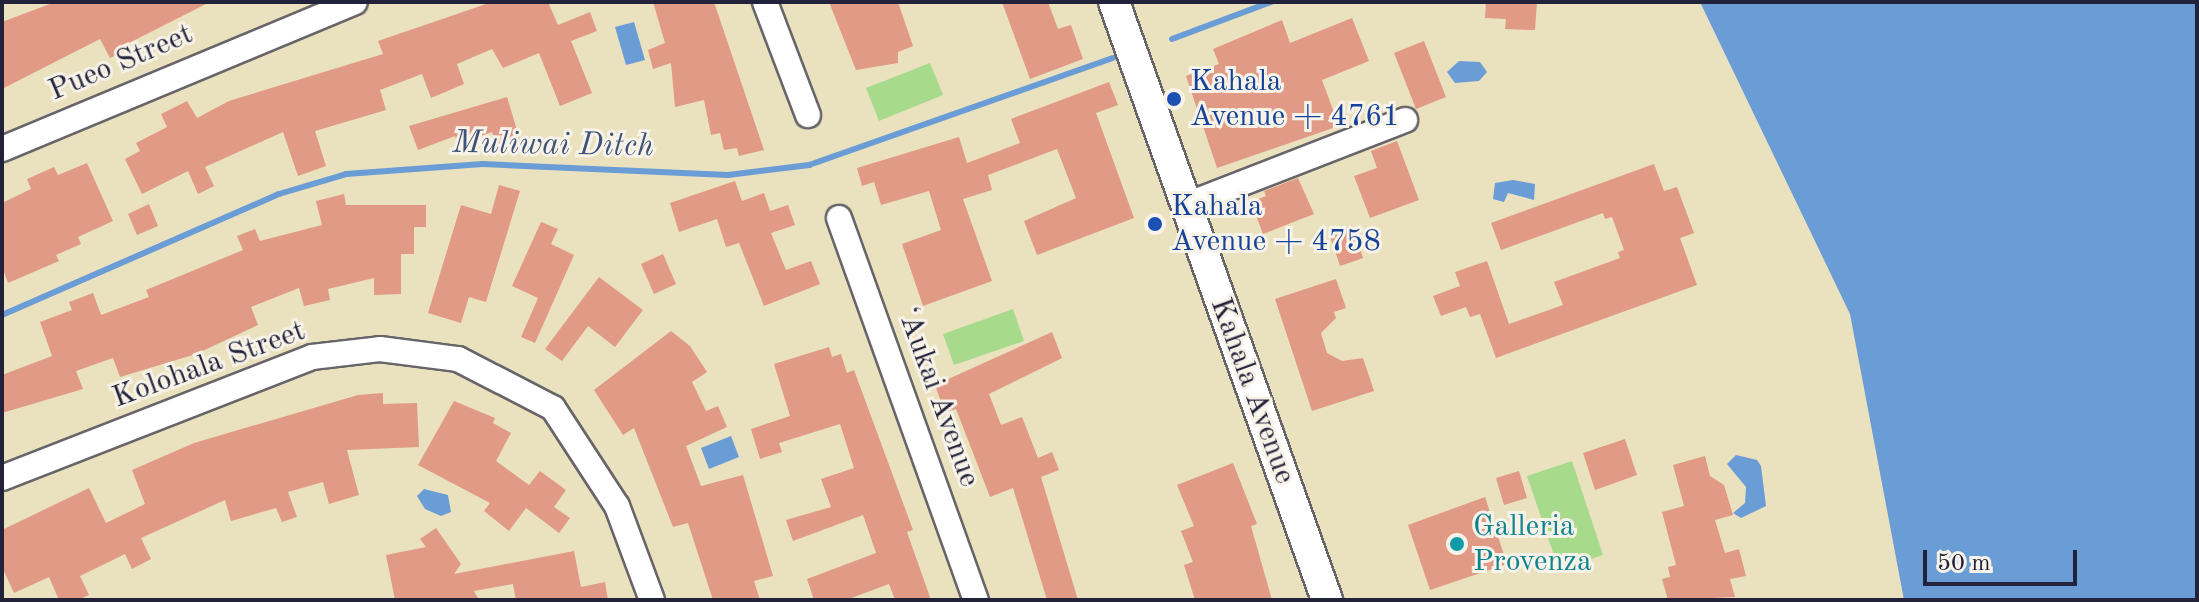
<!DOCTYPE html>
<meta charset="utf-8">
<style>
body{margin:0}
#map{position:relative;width:2199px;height:602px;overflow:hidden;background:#eae1bf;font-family:"Old Standard TT",serif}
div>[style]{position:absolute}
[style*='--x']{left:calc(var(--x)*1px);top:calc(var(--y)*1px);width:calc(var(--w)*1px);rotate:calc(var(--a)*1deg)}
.green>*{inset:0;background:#a7db8b}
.water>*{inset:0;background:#6a9cd5}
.stream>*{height:6px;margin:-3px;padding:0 3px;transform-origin:3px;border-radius:3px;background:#6a9cd5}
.building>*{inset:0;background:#e19a85}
.roads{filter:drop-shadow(2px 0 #686569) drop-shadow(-2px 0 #686569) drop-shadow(0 2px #686569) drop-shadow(0 -2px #686569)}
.minor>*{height:24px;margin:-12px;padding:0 12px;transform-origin:12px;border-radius:12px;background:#fff}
.tertiary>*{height:30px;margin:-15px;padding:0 15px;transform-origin:15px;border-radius:15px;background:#fff}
.dots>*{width:22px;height:22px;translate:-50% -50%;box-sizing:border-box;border:4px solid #f7f3e8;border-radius:50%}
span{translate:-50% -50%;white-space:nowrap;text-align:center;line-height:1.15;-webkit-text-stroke:6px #f7f3e8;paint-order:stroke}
.street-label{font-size:30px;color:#22223b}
.transit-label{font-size:30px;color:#164399}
.left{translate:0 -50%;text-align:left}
.culture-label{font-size:30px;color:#0d838f}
.water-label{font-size:32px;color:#3f5379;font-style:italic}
.frame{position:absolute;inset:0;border:4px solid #22223b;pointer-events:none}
.scale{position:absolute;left:1923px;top:550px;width:154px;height:36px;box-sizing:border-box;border:4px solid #22223b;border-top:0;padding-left:10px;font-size:24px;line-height:28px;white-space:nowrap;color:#22223b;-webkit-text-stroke:6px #f7f3e8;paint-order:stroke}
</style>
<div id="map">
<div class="green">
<div style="clip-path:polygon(930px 63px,943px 95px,879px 121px,866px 88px)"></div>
<div style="clip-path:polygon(1013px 309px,1024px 341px,954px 365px,943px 334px)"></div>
<div style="clip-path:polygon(1572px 461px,1603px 555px,1559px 570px,1527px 476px)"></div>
</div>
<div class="water">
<div style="clip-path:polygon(1700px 2px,2197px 2px,2197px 600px,1904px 600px,1850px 314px)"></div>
<div style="clip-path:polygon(634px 22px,645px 60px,626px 65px,615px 27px)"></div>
<div style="clip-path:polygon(1459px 61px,1480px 62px,1487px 72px,1479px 81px,1455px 83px,1447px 72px)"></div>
<div style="clip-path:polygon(1513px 180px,1535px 184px,1534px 200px,1508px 193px,1504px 202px,1493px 199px,1495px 183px)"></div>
<div style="clip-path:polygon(731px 436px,739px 457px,709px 469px,701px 448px)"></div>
<div style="clip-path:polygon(1736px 455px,1757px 460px,1761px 466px,1766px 506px,1741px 518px,1733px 513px,1745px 503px,1746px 487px,1727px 464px)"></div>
<div style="clip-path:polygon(424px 489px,448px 495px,451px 512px,441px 516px,425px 509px,417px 496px)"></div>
</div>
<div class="stream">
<div style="--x:1172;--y:39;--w:106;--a:-20.5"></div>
<div style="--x:2;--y:315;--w:302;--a:-23.6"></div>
<div style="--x:279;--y:194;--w:70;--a:-16.6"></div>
<div style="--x:346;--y:174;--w:137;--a:-4.2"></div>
<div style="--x:483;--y:164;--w:245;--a:2.6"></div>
<div style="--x:728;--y:175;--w:82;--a:-7"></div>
<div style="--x:809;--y:165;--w:322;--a:-19.4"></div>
</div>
<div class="building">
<div style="clip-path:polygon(55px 2px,210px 2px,127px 44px,129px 49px,110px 58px,100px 39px,2px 89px,2px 22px)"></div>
<div style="clip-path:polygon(492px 2px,548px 2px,558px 25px,590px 12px,597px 31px,571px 41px,592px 93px,560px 106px,539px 53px,503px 68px,492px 49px,457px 64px,464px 84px,431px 98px,422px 74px,380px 90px,386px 110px,315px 131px,326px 166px,298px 176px,283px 132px,205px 167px,214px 186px,198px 194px,188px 171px,142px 194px,125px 159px,140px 151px,136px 143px,167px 127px,161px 114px,187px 101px,197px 118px,229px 101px,383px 54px,378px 41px)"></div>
<div style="clip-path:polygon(653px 2px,714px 2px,764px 150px,739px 156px,737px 148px,724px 150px,720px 133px,711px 135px,704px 100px,675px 107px,671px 63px,653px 69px,648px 50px,665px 43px)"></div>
<div style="clip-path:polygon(829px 2px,898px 2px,913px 46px,898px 52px,898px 63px,856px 70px)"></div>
<div style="clip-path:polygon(1002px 2px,1048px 2px,1058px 29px,1071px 25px,1083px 59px,1030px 79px)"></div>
<div style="clip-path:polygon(1486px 2px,1537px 2px,1535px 30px,1505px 29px,1506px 19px,1485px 18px)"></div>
<div style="clip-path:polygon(1352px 18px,1369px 61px,1322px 80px,1339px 126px,1217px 168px,1186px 76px,1219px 64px,1213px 49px,1282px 20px,1290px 43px)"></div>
<div style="clip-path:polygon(1424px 41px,1446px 97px,1416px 109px,1394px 53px)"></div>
<div style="clip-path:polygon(1109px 82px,1118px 105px,1096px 113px,1134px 218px,1037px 255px,1024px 221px,1076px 198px,1057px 149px,988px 175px,992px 190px,963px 199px,992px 281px,923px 306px,902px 244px,941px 230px,929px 191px,881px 205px,874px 182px,862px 186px,857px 168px,959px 137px,967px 163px,1020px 143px,1011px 119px)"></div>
<div style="clip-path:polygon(507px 97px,520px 140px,496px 147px,492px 132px,458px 144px,455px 136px,418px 150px,409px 126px)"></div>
<div style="clip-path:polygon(1397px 141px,1419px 200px,1370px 218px,1354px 176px,1377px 168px,1371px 151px)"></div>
<div style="clip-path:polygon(87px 163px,113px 221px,78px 237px,81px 244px,56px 255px,59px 261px,8px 283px,2px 266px,2px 203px,31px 189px,27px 179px,54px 167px,58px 175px)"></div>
<div style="clip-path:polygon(1654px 164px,1664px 191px,1677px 187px,1694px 233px,1680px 238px,1697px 285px,1496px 358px,1480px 314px,1470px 317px,1466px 307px,1441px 316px,1433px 296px,1460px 286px,1455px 272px,1487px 261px,1509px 324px,1563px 305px,1554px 282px,1620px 258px,1618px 252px,1624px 250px,1612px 217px,1605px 219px,1603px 213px,1501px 250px,1491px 223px)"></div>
<div style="clip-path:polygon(1298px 178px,1314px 214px,1263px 234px,1251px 202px,1266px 196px,1264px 191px)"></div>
<div style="clip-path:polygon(735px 181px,742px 201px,764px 193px,770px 211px,788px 205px,795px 225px,771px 233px,786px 270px,811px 261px,820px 284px,764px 306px,739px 243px,726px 247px,717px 219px,679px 232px,670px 203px)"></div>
<div style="clip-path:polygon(499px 185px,520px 191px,486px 302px,469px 297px,461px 323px,428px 313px,461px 205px,491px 214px)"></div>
<div style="clip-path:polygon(344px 194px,346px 205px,426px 205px,426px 227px,414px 227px,414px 254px,401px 254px,401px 294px,374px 295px,374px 278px,328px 289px,330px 300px,304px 306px,299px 288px,251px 307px,258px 325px,196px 354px,120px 377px,113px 358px,76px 371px,83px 389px,2px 413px,2px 375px,52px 356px,40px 322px,72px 310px,69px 302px,93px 293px,101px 315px,149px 297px,146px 290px,243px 250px,237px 236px,255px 229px,260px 241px,322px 225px,316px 201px)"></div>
<div style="clip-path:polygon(149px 204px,158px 226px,137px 235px,128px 214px)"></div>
<div style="clip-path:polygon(541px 222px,558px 229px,551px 244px,574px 255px,535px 343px,521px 337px,538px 298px,512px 286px)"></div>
<div style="clip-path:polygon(1352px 225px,1363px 258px,1340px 266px,1329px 233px)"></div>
<div style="clip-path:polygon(663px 254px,676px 284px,654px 294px,641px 264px)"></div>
<div style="clip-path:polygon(599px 277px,643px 310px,615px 347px,588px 326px,562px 361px,545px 349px)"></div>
<div style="clip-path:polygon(1336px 279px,1346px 308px,1334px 312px,1336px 318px,1321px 333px,1327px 353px,1342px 361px,1363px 358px,1374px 391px,1312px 411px,1275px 299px)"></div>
<div style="clip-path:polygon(671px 331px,690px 346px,707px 372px,692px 382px,706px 411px,718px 406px,727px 427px,686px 446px,701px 486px,743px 475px,773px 576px,754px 581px,760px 600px,713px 600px,688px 523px,673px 527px,634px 428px,623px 435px,594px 390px)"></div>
<div style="clip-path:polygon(1052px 332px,1062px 358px,989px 394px,1001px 425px,1022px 417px,1038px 458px,1052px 452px,1059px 470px,1041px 477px,1078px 600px,1047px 600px,1013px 488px,990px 497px,956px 409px,945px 413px,935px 385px)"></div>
<div style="clip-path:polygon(829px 347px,832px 357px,841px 354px,847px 373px,854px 370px,913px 530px,907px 532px,931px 600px,895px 600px,889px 584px,846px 600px,814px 600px,807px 579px,876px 553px,863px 515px,793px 541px,786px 520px,831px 507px,821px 479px,854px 468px,840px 424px,779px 443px,782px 452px,760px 459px,751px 429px,790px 416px,774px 364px)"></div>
<div style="clip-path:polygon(383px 393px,383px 404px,417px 403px,419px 447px,347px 450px,359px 495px,329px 504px,323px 482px,288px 492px,297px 517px,282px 522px,276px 508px,231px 521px,225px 500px,141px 538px,151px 559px,132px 569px,125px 554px,80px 576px,89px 595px,78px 600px,59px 600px,49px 577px,14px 593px,2px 567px,2px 530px,89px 488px,106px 523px,145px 504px,132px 470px,194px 443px,358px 395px)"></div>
<div style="clip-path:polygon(454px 401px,495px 418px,493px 423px,511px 433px,496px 461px,529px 485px,540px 471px,566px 490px,554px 507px,570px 518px,559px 533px,526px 508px,509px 531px,484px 511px,490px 503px,418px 465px)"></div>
<div style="clip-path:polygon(1625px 439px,1637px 475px,1595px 490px,1583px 453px)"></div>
<div style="clip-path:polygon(1705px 456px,1710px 476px,1724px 485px,1733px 515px,1715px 520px,1725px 553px,1739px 549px,1746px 576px,1730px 579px,1735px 597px,1668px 600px,1662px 579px,1670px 577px,1668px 567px,1676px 565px,1662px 512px,1684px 506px,1673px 465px)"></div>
<div style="clip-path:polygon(1233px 463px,1257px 524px,1251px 526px,1272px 600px,1195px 600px,1184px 565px,1193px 562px,1181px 531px,1194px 526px,1177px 485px)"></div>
<div style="clip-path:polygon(1519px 471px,1527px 498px,1504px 505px,1496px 478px)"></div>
<div style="clip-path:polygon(1485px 497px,1507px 564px,1430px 590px,1408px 525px)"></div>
<div style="clip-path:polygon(436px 528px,461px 564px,454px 574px,574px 551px,581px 587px,605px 582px,608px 600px,516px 600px,513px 584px,474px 591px,479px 600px,395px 600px,386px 555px,426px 547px,420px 539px)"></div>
</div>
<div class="roads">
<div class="minor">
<div style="--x:765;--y:2;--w:121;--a:69.2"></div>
<div style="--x:2;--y:149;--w:382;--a:-22.6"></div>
<div style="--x:1186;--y:205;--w:235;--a:-21.2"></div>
<div style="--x:839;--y:218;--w:406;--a:70.3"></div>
<div style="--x:2;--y:478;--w:333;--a:-21.3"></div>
<div style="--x:312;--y:357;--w:68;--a:-6.7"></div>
<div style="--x:380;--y:349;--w:79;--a:7.3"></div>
<div style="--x:458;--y:359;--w:107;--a:27.3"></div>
<div style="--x:553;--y:408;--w:117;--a:56.9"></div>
<div style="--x:617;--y:506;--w:100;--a:69.6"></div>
</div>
<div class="tertiary">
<div style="--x:1114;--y:2;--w:635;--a:70.39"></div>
</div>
</div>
<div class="dots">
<div style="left:1174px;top:99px;background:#1a4fb4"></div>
<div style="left:1155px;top:224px;background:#1a4fb4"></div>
<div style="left:1457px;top:544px;background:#0f9aa8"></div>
</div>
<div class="street-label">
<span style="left:121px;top:63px;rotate:-23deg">Pueo Street</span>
<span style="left:209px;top:365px;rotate:-20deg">Kolohala Street</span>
<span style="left:1252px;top:391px;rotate:70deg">Kahala Avenue</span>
<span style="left:938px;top:398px;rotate:70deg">ʻAukai Avenue</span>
</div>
<div class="transit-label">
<span class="left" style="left:1190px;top:99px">Kahala<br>Avenue + 4761</span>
<span class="left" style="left:1171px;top:224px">Kahala<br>Avenue + 4758</span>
</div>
<div class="culture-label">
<span class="left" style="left:1473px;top:544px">Galleria<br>Provenza</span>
</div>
<div class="water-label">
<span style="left:553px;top:146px;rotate:1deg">Muliwai Ditch</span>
</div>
<div class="frame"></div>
<div class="scale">50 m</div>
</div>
